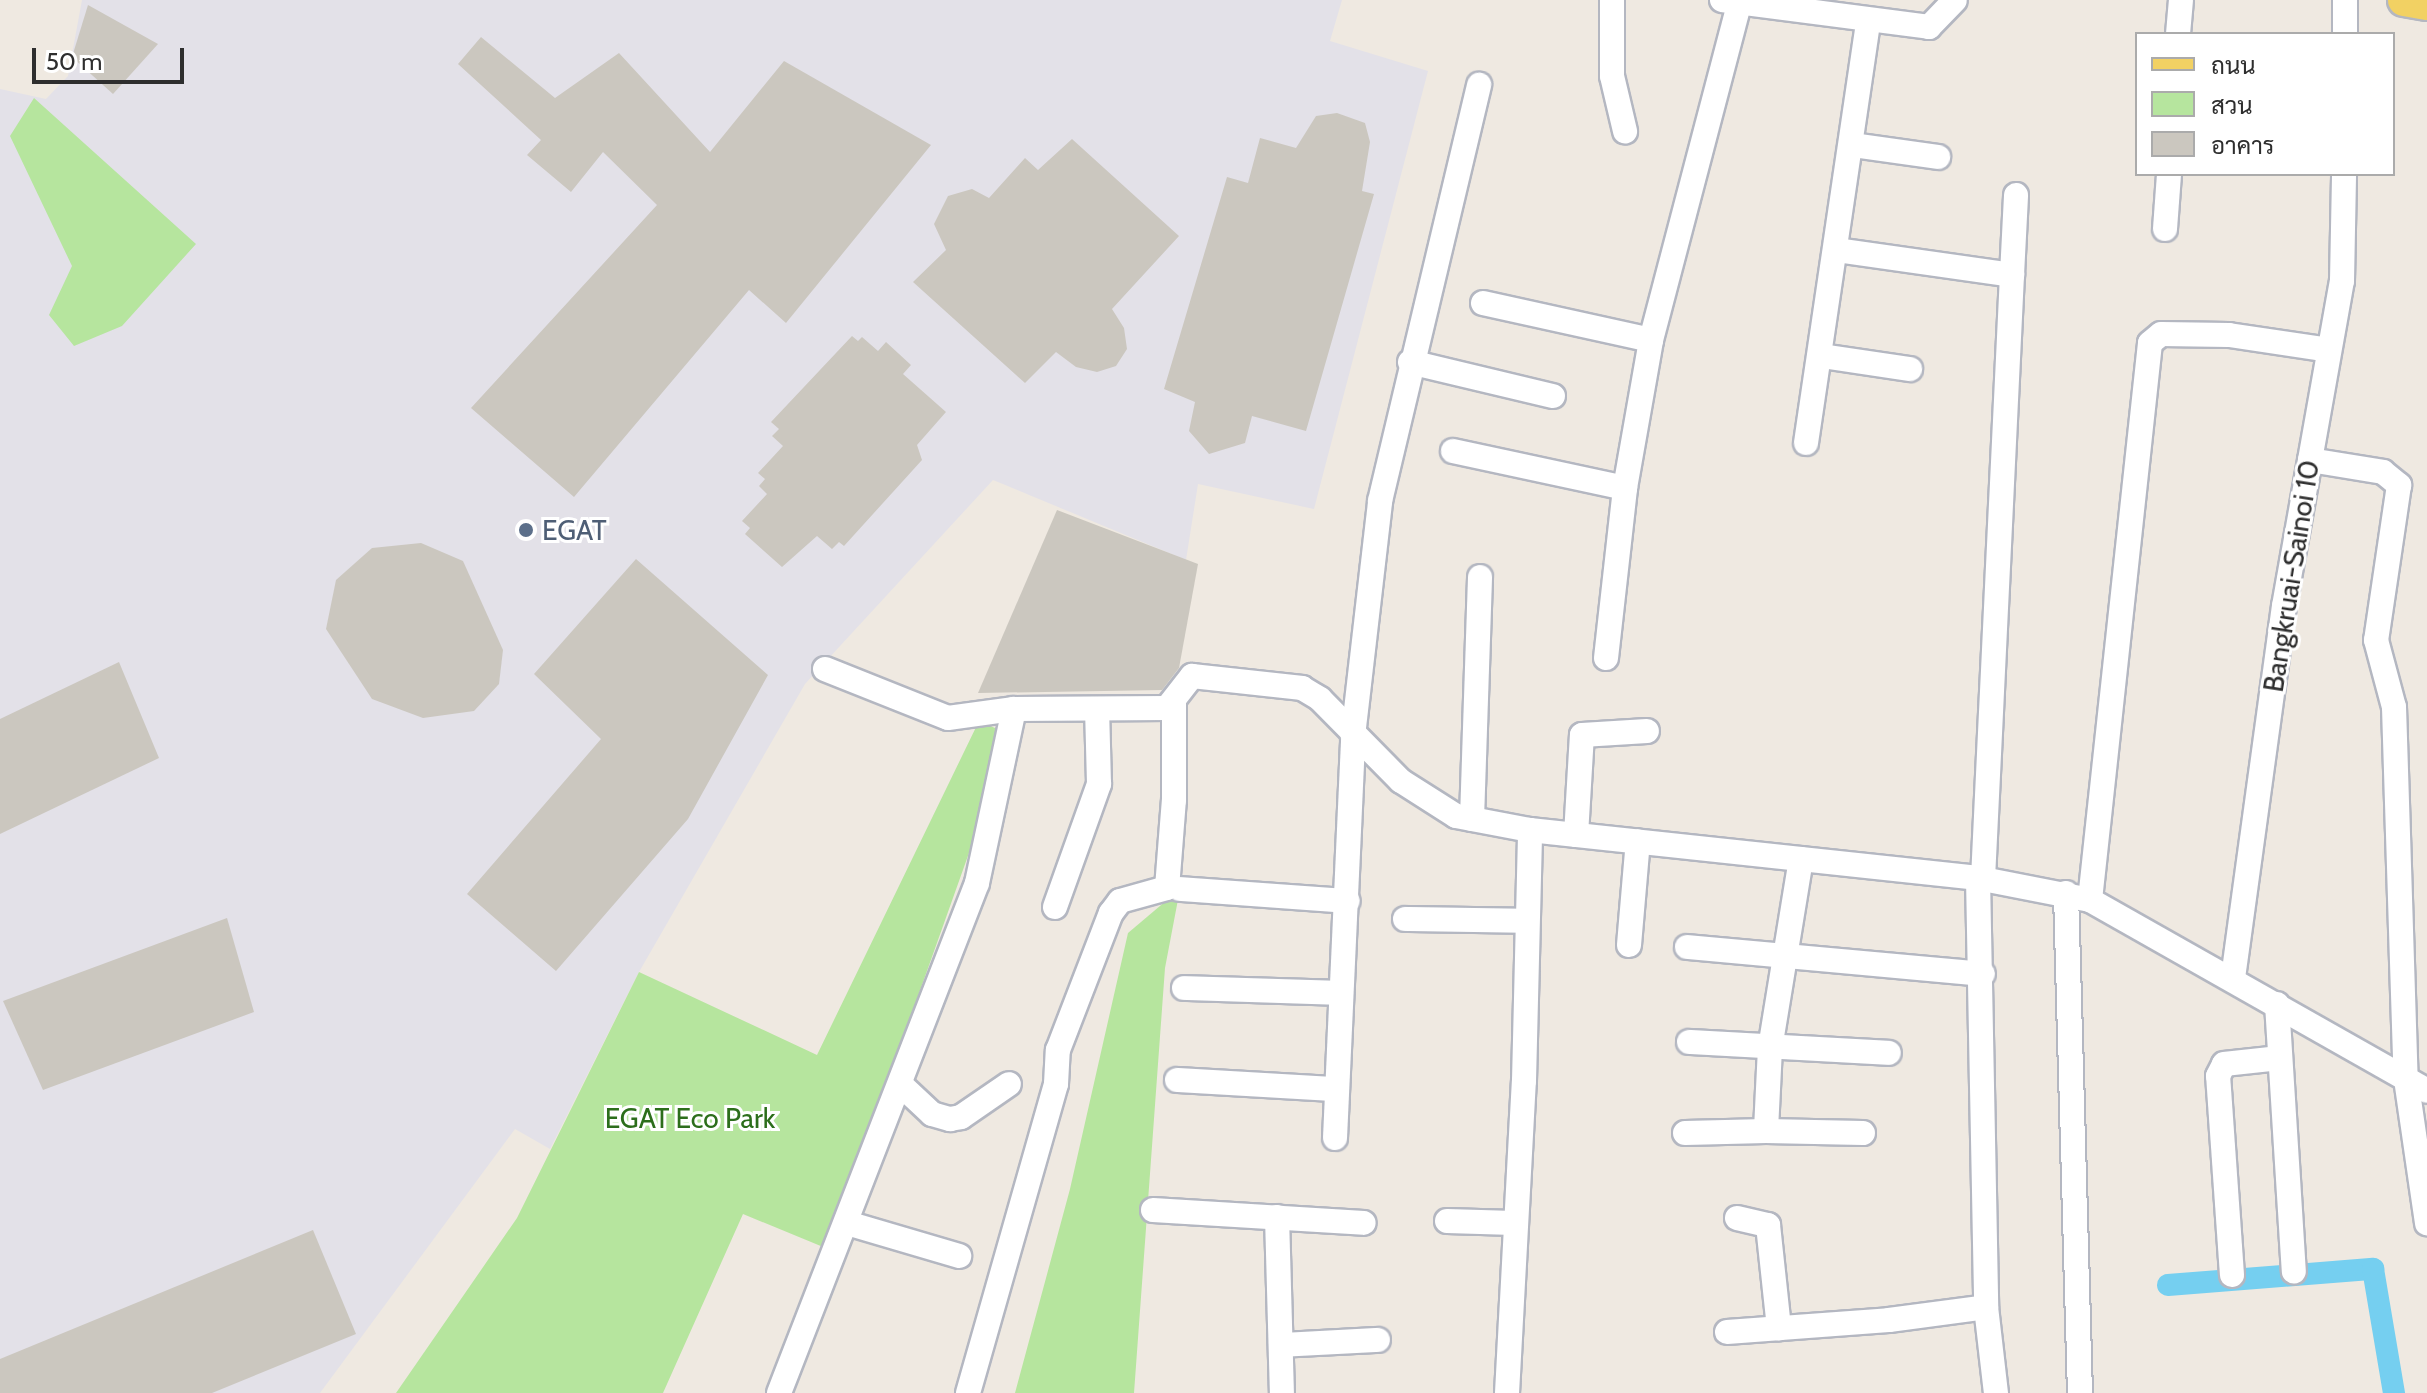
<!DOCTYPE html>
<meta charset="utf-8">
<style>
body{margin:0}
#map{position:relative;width:2427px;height:1393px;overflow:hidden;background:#efe9e1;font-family:Cabin,Sarabun,sans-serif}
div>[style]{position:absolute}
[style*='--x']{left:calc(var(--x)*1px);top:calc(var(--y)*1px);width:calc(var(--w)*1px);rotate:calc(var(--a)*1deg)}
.industrial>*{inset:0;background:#e3e1e8}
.green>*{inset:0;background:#b6e59e}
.canal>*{height:22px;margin:-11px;padding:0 11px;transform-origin:11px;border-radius:11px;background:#75cff0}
.building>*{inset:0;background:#cbc7bf}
.roads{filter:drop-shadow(2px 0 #b4b7c1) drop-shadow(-2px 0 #b4b7c1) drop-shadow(0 2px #b4b7c1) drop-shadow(0 -2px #b4b7c1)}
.minor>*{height:24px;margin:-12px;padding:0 12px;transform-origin:12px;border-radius:12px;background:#fff}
.major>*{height:32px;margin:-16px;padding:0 16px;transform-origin:16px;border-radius:16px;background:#f2d163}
.dots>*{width:22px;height:22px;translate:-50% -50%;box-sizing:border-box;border:4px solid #fff;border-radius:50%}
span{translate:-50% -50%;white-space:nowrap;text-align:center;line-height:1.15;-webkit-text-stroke:6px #fff;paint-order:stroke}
.service-label{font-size:28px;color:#4e5e75}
.left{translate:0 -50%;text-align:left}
.street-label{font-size:28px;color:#2e2e2e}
.park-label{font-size:28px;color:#2c6e1b}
.legend{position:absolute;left:2135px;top:32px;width:260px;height:144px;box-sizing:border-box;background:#fff;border:2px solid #ababab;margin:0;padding:10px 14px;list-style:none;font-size:24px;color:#2e2e2e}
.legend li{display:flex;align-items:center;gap:16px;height:40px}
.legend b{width:40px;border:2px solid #ababab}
.scale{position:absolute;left:32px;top:48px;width:152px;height:36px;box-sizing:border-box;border:4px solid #2e2e2e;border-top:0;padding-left:10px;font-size:24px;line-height:28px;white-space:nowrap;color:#2e2e2e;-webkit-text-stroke:6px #fff;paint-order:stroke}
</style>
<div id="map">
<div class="industrial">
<div style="clip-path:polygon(82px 0,1342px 0,1330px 41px,1428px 71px,1314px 509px,1198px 484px,1186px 560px,993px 480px,805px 684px,639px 972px,550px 1149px,515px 1129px,320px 1393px,0 1393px,0 89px,46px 99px,68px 76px)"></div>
</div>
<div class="green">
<div style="clip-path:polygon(34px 98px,196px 244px,122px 326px,74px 346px,49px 315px,72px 266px,10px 136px)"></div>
<div style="clip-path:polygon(979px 721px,1011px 735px,828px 1249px,743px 1214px,663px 1393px,396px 1393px,517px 1218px,639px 972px,817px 1055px)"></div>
<div style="clip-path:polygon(1180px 889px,1165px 968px,1134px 1393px,1015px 1393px,1070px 1189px,1128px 933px)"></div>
</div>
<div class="canal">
<div style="--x:2168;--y:1285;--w:206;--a:-4.5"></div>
<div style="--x:2373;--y:1269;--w:126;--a:80.4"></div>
</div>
<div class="building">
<div style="clip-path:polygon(88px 5px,158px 44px,113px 94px,72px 57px)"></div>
<div style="clip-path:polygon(481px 37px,555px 98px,619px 53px,710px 152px,784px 61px,931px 145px,786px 323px,749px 290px,574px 497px,471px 408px,657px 205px,603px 152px,571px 192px,527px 155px,541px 140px,458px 64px)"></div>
<div style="clip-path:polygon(1337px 113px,1365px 123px,1370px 142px,1362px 191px,1374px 194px,1306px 431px,1252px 416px,1245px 443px,1209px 454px,1189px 431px,1195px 402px,1164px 389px,1227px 177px,1248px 183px,1260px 138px,1296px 148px,1316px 116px)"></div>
<div style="clip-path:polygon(1072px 139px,1179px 236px,1112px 309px,1124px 328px,1127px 349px,1116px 366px,1097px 372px,1076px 367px,1056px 352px,1025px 383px,913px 282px,946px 250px,934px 224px,948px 196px,972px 189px,989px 198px,1025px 158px,1038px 170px)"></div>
<div style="clip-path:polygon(852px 336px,858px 341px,862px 337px,878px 351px,886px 342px,911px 365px,903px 374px,946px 412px,917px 445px,922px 460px,844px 546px,839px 542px,832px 549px,817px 536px,782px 567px,745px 534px,750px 528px,742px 521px,767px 494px,759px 486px,765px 479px,758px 473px,783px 446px,772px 436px,779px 429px,771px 422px)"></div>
<div style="clip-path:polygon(1057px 510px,1198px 564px,1179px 668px,1162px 690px,978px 693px)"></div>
<div style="clip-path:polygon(421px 543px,463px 561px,503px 650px,499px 684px,474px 711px,423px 718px,372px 699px,326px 629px,336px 580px,372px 548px)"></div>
<div style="clip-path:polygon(636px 559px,768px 675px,688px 819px,556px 971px,467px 894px,601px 739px,534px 674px)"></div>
<div style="clip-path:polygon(119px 662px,159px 758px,0 834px,0 719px)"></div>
<div style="clip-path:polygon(227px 918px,254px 1012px,43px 1090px,3px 1001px)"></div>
<div style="clip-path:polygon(313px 1230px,356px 1334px,212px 1393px,0 1393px,0 1359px)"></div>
</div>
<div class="roads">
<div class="minor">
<div style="--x:1612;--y:0;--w:76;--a:90"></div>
<div style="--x:1612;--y:76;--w:57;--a:76.7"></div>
<div style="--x:1722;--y:0;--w:209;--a:7.4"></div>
<div style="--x:1929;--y:27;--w:37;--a:-46"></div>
<div style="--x:2178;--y:34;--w:34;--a:-85"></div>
<div style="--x:2345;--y:34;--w:34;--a:-90"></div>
<div style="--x:1853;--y:145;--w:86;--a:8"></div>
<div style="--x:2165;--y:229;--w:55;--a:-85.8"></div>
<div style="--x:1837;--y:250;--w:177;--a:8.1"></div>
<div style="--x:2012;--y:275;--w:605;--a:92.75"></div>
<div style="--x:2012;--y:275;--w:80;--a:-87.1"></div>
<div style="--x:1483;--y:303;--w:172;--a:12.4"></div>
<div style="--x:1822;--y:356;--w:89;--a:8.4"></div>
<div style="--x:1410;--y:362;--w:147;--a:13.4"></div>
<div style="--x:1806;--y:443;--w:426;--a:-81.6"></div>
<div style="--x:1453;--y:451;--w:176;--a:12.1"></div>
<div style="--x:2310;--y:460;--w:74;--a:9.3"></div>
<div style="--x:2383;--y:472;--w:21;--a:39"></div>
<div style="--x:2399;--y:485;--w:157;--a:98.4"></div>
<div style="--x:2376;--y:640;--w:69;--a:75"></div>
<div style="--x:2394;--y:707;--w:372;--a:88.2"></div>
<div style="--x:2406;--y:1079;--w:146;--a:81.7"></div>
<div style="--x:1606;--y:658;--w:171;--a:-83.6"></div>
<div style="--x:1625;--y:488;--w:150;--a:-80"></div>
<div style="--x:1651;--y:340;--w:347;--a:-75.3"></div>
<div style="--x:825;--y:669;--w:132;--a:21.7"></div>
<div style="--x:948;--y:718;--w:67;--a:-7.8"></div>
<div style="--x:1014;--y:709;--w:153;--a:-0.4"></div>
<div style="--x:1167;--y:708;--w:41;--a:-52"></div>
<div style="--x:1192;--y:676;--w:111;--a:6.2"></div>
<div style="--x:1302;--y:688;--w:21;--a:31"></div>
<div style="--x:1320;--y:699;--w:115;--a:45.4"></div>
<div style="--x:1401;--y:781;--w:65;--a:32.5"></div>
<div style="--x:1456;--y:816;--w:75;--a:10.7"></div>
<div style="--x:1530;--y:830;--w:451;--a:6.1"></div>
<div style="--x:1978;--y:878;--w:114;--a:11.1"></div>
<div style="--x:2090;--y:900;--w:387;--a:29.5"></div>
<div style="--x:1472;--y:819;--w:242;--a:-88.1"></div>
<div style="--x:1576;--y:835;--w:100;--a:-86.6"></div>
<div style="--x:1582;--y:735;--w:65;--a:-3.5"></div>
<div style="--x:1801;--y:859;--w:192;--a:99.3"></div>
<div style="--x:1770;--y:1048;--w:83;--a:92.8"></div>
<div style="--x:1766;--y:1131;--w:97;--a:1.2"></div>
<div style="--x:1978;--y:878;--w:429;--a:88.9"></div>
<div style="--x:1986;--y:1307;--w:87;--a:83.4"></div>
<div style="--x:1180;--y:889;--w:168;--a:4.1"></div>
<div style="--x:2066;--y:893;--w:500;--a:88.4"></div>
<div style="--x:2090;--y:900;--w:560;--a:-83.85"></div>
<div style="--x:2150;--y:343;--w:14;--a:-39"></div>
<div style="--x:2161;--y:334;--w:68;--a:0.8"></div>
<div style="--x:2229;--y:335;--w:101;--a:8.5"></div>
<div style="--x:1055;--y:907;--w:131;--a:-70.3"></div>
<div style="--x:1099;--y:784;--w:74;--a:-91.5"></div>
<div style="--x:1405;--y:919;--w:122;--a:0.9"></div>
<div style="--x:1629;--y:945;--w:104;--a:-85.1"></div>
<div style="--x:1687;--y:947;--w:297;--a:5.2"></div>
<div style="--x:2233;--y:978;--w:375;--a:-82.2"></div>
<div style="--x:2284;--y:606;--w:330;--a:-79.9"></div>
<div style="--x:2342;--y:281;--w:107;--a:-88.9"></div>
<div style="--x:1184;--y:988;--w:155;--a:1.8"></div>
<div style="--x:2277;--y:1004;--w:268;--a:86.4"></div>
<div style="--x:1689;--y:1042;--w:200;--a:3.1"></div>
<div style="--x:1177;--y:1080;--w:157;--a:3.3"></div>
<div style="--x:900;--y:1084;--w:44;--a:43.2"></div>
<div style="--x:932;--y:1114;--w:19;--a:16"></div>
<div style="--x:950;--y:1119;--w:11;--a:-10"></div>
<div style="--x:961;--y:1117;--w:58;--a:-34.5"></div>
<div style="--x:1685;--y:1133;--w:81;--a:-1.4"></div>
<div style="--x:1335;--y:1138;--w:402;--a:-87.4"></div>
<div style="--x:1353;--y:736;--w:237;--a:-83.4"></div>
<div style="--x:1380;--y:501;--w:428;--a:-76.6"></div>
<div style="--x:1153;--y:1210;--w:211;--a:3.5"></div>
<div style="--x:1277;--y:1217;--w:176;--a:88.4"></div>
<div style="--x:1737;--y:1218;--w:32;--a:13"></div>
<div style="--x:1768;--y:1225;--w:104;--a:83.9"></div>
<div style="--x:1447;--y:1221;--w:67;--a:1.7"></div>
<div style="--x:847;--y:1223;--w:117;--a:16.4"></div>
<div style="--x:2232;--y:1275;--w:199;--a:-94"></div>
<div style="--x:2218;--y:1076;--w:13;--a:-63"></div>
<div style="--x:2224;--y:1064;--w:56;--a:-6.1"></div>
<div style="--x:1727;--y:1332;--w:162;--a:-4.2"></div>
<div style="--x:1889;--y:1320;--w:98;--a:-7.6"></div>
<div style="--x:1281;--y:1345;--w:97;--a:-3"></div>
<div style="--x:779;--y:1393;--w:547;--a:-68.78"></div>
<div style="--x:977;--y:883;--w:178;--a:-78"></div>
<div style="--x:968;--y:1393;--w:321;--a:-74.1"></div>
<div style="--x:1056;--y:1084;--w:34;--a:-87"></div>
<div style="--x:1058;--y:1050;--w:147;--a:-68.9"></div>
<div style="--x:1111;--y:913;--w:15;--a:-53"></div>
<div style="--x:1120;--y:901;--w:49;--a:-15.5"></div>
<div style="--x:1167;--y:888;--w:88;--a:-85.5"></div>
<div style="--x:1174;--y:800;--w:96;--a:-90"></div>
<div style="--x:1507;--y:1393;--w:312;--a:-86.9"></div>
<div style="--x:1524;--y:1081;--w:251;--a:-88.6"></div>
</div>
<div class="major">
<div style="--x:2404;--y:0;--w:23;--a:10"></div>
</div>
</div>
<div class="dots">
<div style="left:526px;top:530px;background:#5c6f8a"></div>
</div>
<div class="service-label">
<span class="left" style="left:542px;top:530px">EGAT</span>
</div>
<div class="street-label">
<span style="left:2291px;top:576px;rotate:-81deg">Bangkruai-Sainoi 10</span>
</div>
<div class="park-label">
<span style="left:690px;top:1118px">EGAT Eco Park</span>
</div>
<ul class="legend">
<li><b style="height:10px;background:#f2d163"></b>ถนน</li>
<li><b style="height:22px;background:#b6e59e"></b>สวน</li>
<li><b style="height:22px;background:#cbc7bf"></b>อาคาร</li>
</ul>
<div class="scale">50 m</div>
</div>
